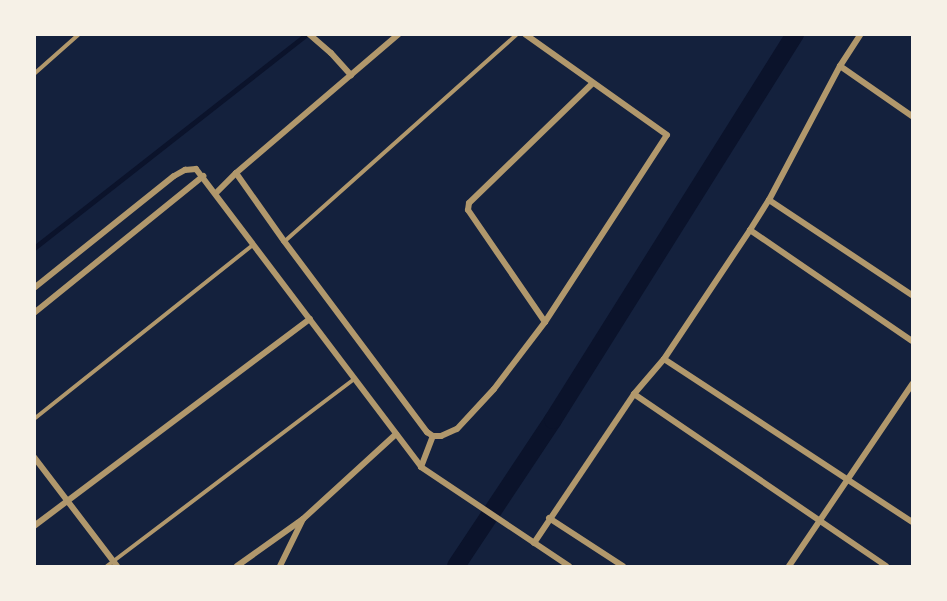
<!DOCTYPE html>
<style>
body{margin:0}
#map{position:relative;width:947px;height:601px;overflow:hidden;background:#14213d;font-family:Mulish,sans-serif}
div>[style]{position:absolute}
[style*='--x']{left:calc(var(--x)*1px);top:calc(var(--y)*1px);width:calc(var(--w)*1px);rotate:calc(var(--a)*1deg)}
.stream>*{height:5px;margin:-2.5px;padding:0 2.5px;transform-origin:2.5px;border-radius:2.5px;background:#0b132b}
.canal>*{height:18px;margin:-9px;padding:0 9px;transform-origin:9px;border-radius:9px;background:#0b132b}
.service>*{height:4px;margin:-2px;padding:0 2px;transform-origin:2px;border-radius:2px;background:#b1986c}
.minor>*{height:6px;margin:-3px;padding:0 3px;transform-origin:3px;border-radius:3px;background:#b1986c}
span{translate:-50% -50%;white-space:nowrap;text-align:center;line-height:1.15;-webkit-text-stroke:6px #f6f1e7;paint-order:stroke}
.frame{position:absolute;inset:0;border:36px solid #f6f1e7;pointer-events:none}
</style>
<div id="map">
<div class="stream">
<div style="--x:34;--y:248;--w:347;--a:-38.1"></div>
</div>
<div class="canal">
<div style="--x:456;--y:566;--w:175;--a:-56.4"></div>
<div style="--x:553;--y:420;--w:456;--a:-57.9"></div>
</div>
<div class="service">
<div style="--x:34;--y:74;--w:60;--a:-41.6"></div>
<div style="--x:285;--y:241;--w:311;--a:-41.7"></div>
<div style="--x:34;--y:419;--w:280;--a:-38.5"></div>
<div style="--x:107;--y:566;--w:310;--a:-37.1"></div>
</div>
<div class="minor">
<div style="--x:309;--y:34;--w:29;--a:41"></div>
<div style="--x:331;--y:53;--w:30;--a:48"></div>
<div style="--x:840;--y:66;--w:88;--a:34.8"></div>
<div style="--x:236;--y:173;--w:83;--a:54.8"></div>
<div style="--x:284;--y:241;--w:239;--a:53.2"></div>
<div style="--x:427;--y:432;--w:7;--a:34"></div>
<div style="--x:433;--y:436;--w:8;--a:0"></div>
<div style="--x:441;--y:436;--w:17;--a:-24"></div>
<div style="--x:457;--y:429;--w:54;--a:-47.2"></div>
<div style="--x:494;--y:389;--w:84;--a:-52.7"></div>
<div style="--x:545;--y:322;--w:223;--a:-56.9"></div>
<div style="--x:667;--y:135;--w:174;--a:-144.6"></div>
<div style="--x:216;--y:193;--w:28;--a:-45"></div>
<div style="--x:236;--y:173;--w:214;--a:-40.5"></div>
<div style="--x:769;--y:200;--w:172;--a:33.6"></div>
<div style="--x:750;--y:230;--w:196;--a:34.4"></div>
<div style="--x:34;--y:288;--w:179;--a:-38.7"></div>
<div style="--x:174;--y:176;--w:13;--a:-29"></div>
<div style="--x:185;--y:170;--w:11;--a:-5"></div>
<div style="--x:196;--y:169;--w:373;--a:52.9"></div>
<div style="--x:421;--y:467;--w:178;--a:33.8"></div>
<div style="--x:34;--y:313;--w:218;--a:-39"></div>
<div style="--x:545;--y:322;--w:136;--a:-124.5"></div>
<div style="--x:468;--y:210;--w:7;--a:-82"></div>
<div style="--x:469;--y:203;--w:171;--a:-44.1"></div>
<div style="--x:664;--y:359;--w:297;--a:33.3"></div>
<div style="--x:634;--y:394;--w:305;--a:34.3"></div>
<div style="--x:34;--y:457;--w:137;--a:52.7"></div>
<div style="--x:421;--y:467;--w:33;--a:-69"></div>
<div style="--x:549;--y:518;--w:88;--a:33"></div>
<div style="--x:34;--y:526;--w:345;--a:-36.9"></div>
<div style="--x:534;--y:543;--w:179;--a:-56.1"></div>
<div style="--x:634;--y:394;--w:46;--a:-49.4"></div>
<div style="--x:664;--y:359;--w:155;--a:-56.3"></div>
<div style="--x:750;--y:230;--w:36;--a:-58"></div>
<div style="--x:769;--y:200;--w:152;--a:-62.1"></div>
<div style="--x:840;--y:66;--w:38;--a:-57"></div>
<div style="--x:237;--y:566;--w:81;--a:-35.5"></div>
<div style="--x:303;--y:519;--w:126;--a:-42.4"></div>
<div style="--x:280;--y:566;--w:52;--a:-63.9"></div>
<div style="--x:789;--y:566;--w:220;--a:-55.9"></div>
</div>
<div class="frame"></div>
</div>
